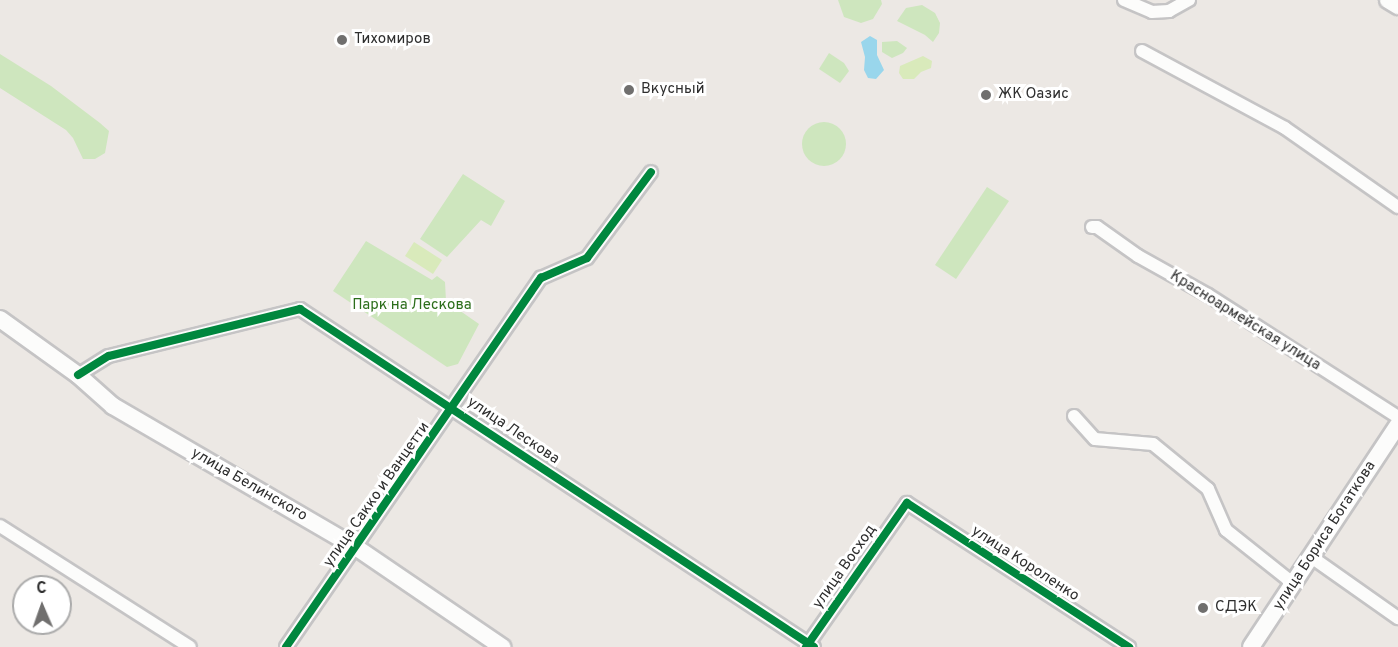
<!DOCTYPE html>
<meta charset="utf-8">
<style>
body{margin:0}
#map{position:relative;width:1398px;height:647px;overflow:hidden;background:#ece8e4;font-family:Overpass,sans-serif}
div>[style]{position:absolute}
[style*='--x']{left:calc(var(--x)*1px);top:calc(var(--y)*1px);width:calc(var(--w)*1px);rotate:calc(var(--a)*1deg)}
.green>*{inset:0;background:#cee6be}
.round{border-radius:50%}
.pitch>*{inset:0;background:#d9eabb}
.water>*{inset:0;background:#99d6ec}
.roads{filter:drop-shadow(2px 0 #c5c4c5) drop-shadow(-2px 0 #c5c4c5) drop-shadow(0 2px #c5c4c5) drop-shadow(0 -2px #c5c4c5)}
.street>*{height:12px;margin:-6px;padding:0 6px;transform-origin:6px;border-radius:6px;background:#fcfcfb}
.secondary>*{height:16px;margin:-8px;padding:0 8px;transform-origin:8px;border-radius:8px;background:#fcfcfb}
.cycleway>*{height:8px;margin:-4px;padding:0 4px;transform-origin:4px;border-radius:4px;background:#00873e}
.dots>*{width:16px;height:16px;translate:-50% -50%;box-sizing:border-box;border:3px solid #fff;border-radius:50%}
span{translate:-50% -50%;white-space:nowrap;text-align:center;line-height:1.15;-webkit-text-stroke:6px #fff;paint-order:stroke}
.poi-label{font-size:15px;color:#2e2e2e}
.left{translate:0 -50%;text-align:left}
.park-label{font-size:15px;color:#2c6e1b}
.street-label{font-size:15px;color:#2e2e2e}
.north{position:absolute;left:12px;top:575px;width:60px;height:60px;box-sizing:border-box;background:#fff;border:2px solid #ababab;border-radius:50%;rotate:358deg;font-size:16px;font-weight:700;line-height:24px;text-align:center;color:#2e2e2e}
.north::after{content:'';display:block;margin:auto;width:21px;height:27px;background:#706f6e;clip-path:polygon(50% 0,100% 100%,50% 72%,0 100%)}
</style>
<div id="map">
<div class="green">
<div style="clip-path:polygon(838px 0,881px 0,882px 4px,873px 19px,861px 23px,844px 17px)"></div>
<div style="clip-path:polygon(922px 5px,935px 13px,940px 23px,939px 33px,933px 42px,925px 35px,897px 21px,906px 8px)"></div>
<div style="clip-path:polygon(897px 41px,907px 48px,903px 53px,892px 58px,882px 52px,882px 42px)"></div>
<div style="clip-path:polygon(829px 53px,844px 63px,849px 71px,840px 83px,819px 69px)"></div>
<div style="clip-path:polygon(0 54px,51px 86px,100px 123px,109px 131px,105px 153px,95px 159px,83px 159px,73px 138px,66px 130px,0 88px)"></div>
<div class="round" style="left:802px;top:122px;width:44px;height:44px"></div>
<div style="clip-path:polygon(463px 174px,505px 201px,491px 226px,481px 220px,447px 257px,420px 239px)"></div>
<div style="clip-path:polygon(987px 187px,1009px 201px,956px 279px,935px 265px)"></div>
<div style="clip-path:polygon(366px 241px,432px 280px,437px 276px,445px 282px,446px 301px,479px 324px,458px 364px,447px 367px,333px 291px)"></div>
</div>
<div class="pitch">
<div style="clip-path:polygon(923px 56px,932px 61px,931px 68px,921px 72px,914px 79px,903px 79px,899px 73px,900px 66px)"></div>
<div style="clip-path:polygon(414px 242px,442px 260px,433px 274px,405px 256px)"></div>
</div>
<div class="water">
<div style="clip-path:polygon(870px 36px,877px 40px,877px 55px,884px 70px,876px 79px,868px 78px,864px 70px,865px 57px,861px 42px)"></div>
</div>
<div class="roads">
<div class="street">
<div style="--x:1124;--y:0;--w:30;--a:23"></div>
<div style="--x:1152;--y:12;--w:17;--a:-3"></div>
<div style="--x:1169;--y:11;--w:23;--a:-29"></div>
<div style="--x:1142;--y:51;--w:162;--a:28.3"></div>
<div style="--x:1285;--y:128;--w:138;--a:35"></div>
<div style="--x:1092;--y:227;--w:5;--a:0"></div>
<div style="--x:1097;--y:227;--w:50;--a:35.3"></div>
<div style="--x:1138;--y:256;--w:80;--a:29.1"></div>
<div style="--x:1208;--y:295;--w:226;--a:32.7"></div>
<div style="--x:78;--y:375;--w:36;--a:-32"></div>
<div style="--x:109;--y:356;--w:197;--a:-13.8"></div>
<div style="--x:300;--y:309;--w:615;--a:33.33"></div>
<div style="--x:1074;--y:416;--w:31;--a:48"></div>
<div style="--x:1095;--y:439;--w:58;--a:4.9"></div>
<div style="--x:1153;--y:444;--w:71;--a:39.3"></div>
<div style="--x:1208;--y:489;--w:45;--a:66.3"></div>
<div style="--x:1226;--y:530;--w:87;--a:38.5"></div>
<div style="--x:0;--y:526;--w:225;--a:32.5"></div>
<div style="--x:1310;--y:556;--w:108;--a:35.2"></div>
<div style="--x:286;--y:647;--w:449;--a:-55.4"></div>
<div style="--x:541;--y:278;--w:50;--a:-23.5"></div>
<div style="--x:587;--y:258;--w:107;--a:-53.3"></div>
<div style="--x:806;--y:647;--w:176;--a:-55"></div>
<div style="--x:907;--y:503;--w:265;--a:33"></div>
</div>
<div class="secondary">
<div style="--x:1388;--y:0;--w:12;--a:31"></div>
<div style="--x:0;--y:319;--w:96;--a:35.7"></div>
<div style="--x:78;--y:375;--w:47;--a:41.5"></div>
<div style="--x:113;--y:406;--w:282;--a:30.2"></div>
<div style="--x:357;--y:548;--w:176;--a:34.3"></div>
<div style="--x:1251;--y:647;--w:266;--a:-56.5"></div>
</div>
</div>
<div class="cycleway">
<div style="--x:78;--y:375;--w:36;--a:-32"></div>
<div style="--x:109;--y:356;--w:197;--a:-13.8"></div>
<div style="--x:300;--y:309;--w:615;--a:33.33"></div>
<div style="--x:286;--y:647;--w:449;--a:-55.4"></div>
<div style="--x:541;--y:278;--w:50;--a:-23.5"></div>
<div style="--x:587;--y:258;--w:107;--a:-53.3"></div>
<div style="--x:806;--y:647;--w:176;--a:-55"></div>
<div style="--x:907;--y:503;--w:265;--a:33"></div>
</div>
<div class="dots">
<div style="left:342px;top:40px;background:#706f6e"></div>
<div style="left:629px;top:90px;background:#706f6e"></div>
<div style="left:986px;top:95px;background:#706f6e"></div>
<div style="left:1203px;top:608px;background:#706f6e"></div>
</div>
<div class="poi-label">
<span class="left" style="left:354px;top:40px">Тихомиров</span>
<span class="left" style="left:641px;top:90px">Вкусный</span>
<span class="left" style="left:998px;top:95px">ЖК Оазис</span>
<span class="left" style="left:1215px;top:608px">СДЭК</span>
</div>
<div class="park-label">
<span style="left:412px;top:306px">Парк на Лескова</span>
</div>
<div class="street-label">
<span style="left:1245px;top:321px;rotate:32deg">Красноармейская улица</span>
<span style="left:513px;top:431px;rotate:34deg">улица Лескова</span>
<span style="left:249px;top:485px;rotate:30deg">улица Белинского</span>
<span style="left:377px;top:495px;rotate:-55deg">улица Сакко и Ванцетти</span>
<span style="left:1325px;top:536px;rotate:-57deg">улица Бориса Богаткова</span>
<span style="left:1025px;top:564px;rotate:33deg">улица Короленко</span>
<span style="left:845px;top:567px;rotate:-55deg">улица Восход</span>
</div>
<div class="north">С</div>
</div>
